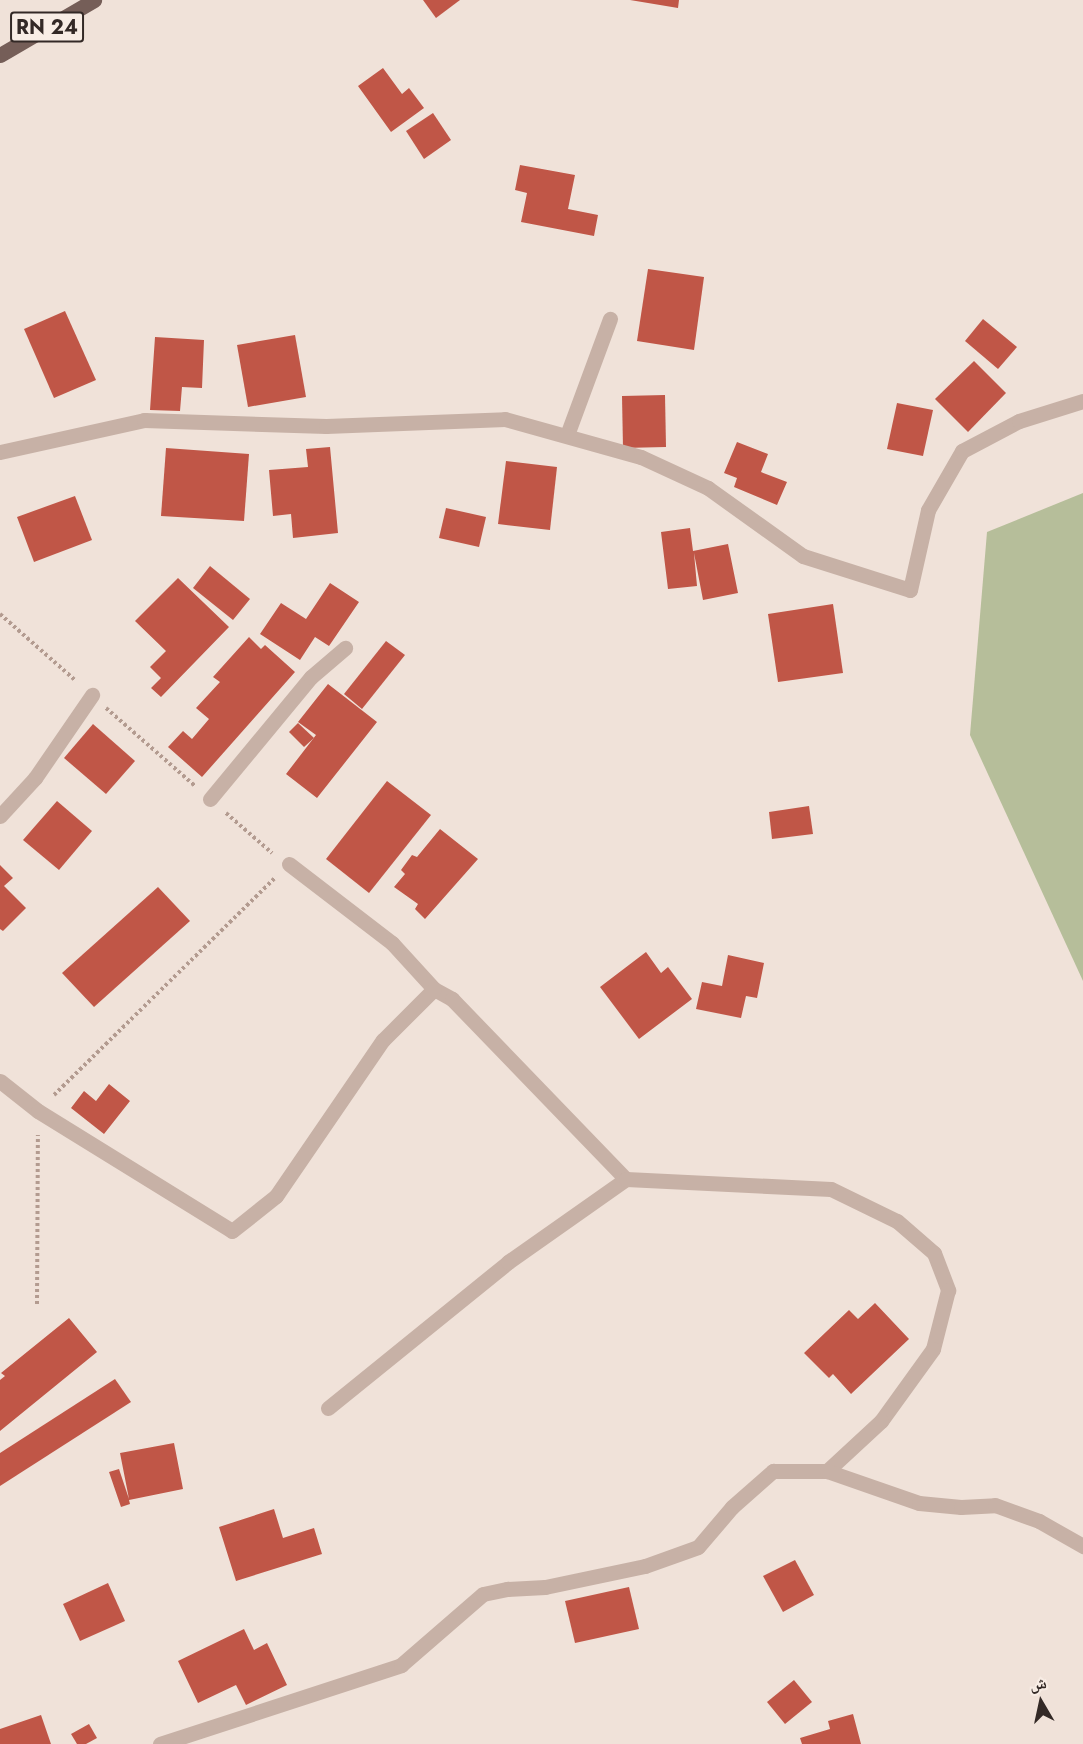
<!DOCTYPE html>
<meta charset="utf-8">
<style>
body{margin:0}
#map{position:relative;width:1083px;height:1744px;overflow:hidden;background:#f0e2d9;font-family:Jost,"Noto Naskh Arabic",sans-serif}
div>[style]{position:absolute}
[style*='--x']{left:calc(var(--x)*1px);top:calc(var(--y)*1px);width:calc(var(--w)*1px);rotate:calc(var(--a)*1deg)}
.green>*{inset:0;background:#b6be9a}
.building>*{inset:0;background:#c05647}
.path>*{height:4px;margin-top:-2px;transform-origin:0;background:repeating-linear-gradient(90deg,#b39b90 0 3px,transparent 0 6px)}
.minor>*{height:15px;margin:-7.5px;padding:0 7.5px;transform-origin:7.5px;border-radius:7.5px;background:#c7b1a6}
.major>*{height:15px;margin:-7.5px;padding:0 7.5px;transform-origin:7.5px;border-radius:7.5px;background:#755e58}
span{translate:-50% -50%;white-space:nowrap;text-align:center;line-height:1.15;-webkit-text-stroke:5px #f8ede5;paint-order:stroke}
.shield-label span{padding:2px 4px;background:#f8ede5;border:2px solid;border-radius:4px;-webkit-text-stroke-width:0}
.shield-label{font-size:20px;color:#332926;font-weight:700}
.north{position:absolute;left:1011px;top:1672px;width:60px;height:60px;-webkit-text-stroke:4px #f8ede5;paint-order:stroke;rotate:351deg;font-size:16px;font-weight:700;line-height:24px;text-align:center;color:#332926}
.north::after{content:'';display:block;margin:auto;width:21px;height:27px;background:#332926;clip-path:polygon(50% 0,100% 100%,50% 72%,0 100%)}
</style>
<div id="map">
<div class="green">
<div style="clip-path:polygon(1083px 493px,1083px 981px,970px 735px,987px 532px)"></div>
</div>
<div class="building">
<div style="clip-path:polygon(423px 0,460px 0,436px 18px)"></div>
<div style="clip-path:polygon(630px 0,679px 0,678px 8px)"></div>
<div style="clip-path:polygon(383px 68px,402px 94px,409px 88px,424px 108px,391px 132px,358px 86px)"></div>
<div style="clip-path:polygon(433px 113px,451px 140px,424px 159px,406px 131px)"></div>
<div style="clip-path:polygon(520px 165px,575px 175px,568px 209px,598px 215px,594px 236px,521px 222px,527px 193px,515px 190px)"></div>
<div style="clip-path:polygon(648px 269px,704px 277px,694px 350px,637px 341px)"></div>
<div style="clip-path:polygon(65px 311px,96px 380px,54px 398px,24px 329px)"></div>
<div style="clip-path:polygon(983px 319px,1017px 347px,998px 369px,965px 341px)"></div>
<div style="clip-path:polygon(295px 335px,306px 397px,248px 407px,237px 345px)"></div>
<div style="clip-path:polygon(155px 337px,204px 340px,202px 388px,182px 387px,180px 411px,150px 410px)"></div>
<div style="clip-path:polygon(974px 361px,1006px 393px,968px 432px,935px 399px)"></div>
<div style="clip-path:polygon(665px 395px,666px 447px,623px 448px,622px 396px)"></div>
<div style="clip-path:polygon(897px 403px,933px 410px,923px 456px,887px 449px)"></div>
<div style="clip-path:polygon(737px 442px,768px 454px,761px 472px,787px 482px,777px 505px,734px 487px,737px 478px,724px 473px)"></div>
<div style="clip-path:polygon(330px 447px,338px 533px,293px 538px,291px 514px,273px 516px,269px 470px,308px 467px,306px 449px)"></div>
<div style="clip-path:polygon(166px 448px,249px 454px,244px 521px,161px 516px)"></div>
<div style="clip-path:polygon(506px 461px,557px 467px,550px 530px,498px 524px)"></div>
<div style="clip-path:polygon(75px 496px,92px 540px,34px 562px,17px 517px)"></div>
<div style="clip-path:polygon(446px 508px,486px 517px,479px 547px,439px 538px)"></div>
<div style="clip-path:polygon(690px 528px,693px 551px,728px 544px,738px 593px,703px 600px,694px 553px,697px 586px,668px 589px,661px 532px)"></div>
<div style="clip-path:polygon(210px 566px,250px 599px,233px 620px,193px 588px)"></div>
<div style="clip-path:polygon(178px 578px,229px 627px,161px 697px,151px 688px,161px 678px,150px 667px,166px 651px,135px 621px)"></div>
<div style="clip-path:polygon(330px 583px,359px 602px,329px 646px,315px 637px,300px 660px,260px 634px,281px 603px,306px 619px)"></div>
<div style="clip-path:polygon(833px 604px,843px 673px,778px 682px,768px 614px)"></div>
<div style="clip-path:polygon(249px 637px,261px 649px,265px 645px,295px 672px,202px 777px,168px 747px,183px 731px,192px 739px,209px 719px,196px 708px,220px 682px,213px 677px)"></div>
<div style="clip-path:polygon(386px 641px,405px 655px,362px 709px,344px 694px)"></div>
<div style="clip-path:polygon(328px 684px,377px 722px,317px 798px,286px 774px,316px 735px,298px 722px)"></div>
<div style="clip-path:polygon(298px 723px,314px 738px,304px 747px,289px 732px)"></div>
<div style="clip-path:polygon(93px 724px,135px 761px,106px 794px,64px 758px)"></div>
<div style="clip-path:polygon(387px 781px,431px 815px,369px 893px,326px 859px)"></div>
<div style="clip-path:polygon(57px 801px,92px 831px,59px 870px,23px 840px)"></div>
<div style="clip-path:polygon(809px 806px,813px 834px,772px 839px,769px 812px)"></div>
<div style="clip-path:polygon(440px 829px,478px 859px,425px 919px,415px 909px,418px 904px,394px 887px,405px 874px,401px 870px,412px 855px,417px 857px)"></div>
<div style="clip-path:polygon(0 865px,13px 878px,4px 886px,26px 908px,3px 931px,0 929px)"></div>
<div style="clip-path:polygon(158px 887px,190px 921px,94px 1007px,62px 973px)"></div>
<div style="clip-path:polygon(646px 952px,661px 973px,668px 967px,692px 999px,639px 1039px,600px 987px)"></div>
<div style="clip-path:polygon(728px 955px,764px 963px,757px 998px,746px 996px,741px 1018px,696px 1009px,702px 982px,722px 986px)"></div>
<div style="clip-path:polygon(109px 1084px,130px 1101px,104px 1134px,71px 1108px,84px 1091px,96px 1101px)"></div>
<div style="clip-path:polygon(875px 1303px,909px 1339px,851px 1394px,833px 1374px,829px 1378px,804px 1353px,849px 1310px,858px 1319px)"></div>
<div style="clip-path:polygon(69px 1318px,97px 1352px,0 1431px,0 1380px,5px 1376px,1px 1373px)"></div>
<div style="clip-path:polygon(115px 1379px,131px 1402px,0 1486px,0 1453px)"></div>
<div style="clip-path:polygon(174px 1443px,183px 1489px,129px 1500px,130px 1504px,121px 1507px,109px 1472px,119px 1469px,129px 1499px,120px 1453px)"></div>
<div style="clip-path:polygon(274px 1509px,283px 1538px,314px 1528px,322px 1554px,236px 1581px,219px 1527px)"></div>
<div style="clip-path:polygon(795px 1560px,814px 1595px,783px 1612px,763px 1576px)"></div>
<div style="clip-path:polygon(108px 1583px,125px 1621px,80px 1641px,63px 1604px)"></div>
<div style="clip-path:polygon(629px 1587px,639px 1629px,575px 1643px,565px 1601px)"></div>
<div style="clip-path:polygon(244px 1629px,254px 1650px,267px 1643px,287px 1685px,246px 1705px,236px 1685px,198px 1703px,178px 1661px)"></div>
<div style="clip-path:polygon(794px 1680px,812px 1702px,785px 1724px,767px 1702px)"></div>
<div style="clip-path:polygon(853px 1714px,861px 1744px,802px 1744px,800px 1738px,830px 1729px,828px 1721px)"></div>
<div style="clip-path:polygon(41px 1715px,51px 1744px,0 1744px,0 1729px)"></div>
<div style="clip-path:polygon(89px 1724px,97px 1738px,86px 1744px,77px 1744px,71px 1734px)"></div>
</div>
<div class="path">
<div style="--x:0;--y:614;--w:101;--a:41.4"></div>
<div style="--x:106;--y:708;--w:118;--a:41.2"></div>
<div style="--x:226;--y:813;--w:61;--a:41"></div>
<div style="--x:54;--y:1095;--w:310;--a:-44.5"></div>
<div style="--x:37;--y:1304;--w:169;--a:-89.7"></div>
</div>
<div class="minor">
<div style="--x:567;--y:435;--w:124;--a:-69.7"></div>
<div style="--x:0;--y:452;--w:148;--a:-12.5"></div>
<div style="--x:144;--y:420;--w:182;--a:1.9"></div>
<div style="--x:326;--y:426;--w:179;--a:-2.2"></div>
<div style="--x:505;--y:419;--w:141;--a:15.6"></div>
<div style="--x:641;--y:457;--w:74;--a:24.8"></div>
<div style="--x:708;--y:488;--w:117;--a:35.6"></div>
<div style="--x:803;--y:556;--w:112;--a:17.6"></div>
<div style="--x:910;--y:590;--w:82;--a:-77.3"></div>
<div style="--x:928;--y:510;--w:68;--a:-60"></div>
<div style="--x:962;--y:451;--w:64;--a:-27.8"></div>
<div style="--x:1019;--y:421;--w:67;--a:-17.4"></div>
<div style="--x:210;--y:799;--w:158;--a:-50.4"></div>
<div style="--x:311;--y:677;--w:45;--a:-40.5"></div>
<div style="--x:0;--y:816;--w:52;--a:-47.4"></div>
<div style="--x:35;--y:778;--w:101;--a:-55.5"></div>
<div style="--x:289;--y:864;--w:130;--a:37.5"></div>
<div style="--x:392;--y:943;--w:62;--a:47.6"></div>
<div style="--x:434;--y:989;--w:21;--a:29"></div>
<div style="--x:452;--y:999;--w:250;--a:46"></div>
<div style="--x:0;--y:1081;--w:48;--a:38.3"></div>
<div style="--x:38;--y:1111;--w:228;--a:31.7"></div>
<div style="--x:232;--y:1231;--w:56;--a:-38.5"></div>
<div style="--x:276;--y:1196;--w:189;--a:-55.6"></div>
<div style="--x:383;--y:1040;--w:72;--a:-45"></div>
<div style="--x:328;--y:1408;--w:232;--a:-39"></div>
<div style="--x:508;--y:1262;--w:144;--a:-35.1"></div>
<div style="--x:626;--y:1179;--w:205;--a:2.8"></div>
<div style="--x:831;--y:1189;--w:73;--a:25.9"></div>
<div style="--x:897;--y:1221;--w:49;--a:40.9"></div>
<div style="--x:934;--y:1253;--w:40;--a:69"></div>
<div style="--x:948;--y:1290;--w:61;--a:104.3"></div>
<div style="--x:933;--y:1349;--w:89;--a:125.8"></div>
<div style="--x:881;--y:1421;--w:74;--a:137.2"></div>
<div style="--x:160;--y:1744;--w:254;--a:-18.1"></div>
<div style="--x:401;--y:1665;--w:108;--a:-40.9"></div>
<div style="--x:483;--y:1594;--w:25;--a:-12"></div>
<div style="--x:507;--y:1589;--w:38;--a:-3"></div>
<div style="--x:545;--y:1587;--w:102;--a:-11.9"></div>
<div style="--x:645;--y:1566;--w:56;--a:-19.7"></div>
<div style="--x:698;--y:1547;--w:52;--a:-49.6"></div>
<div style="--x:732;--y:1507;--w:55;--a:-41.3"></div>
<div style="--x:773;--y:1471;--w:54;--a:0"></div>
<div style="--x:827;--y:1471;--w:97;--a:19.2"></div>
<div style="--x:919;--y:1503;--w:42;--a:5.4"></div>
<div style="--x:961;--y:1507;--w:34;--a:-3"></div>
<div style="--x:995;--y:1505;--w:47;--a:20"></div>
<div style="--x:1039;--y:1521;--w:51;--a:29.6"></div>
</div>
<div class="major">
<div style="--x:0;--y:55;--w:109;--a:-30.3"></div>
</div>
<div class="shield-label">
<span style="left:47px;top:27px">RN 24</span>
</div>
<div class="north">ش</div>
</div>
